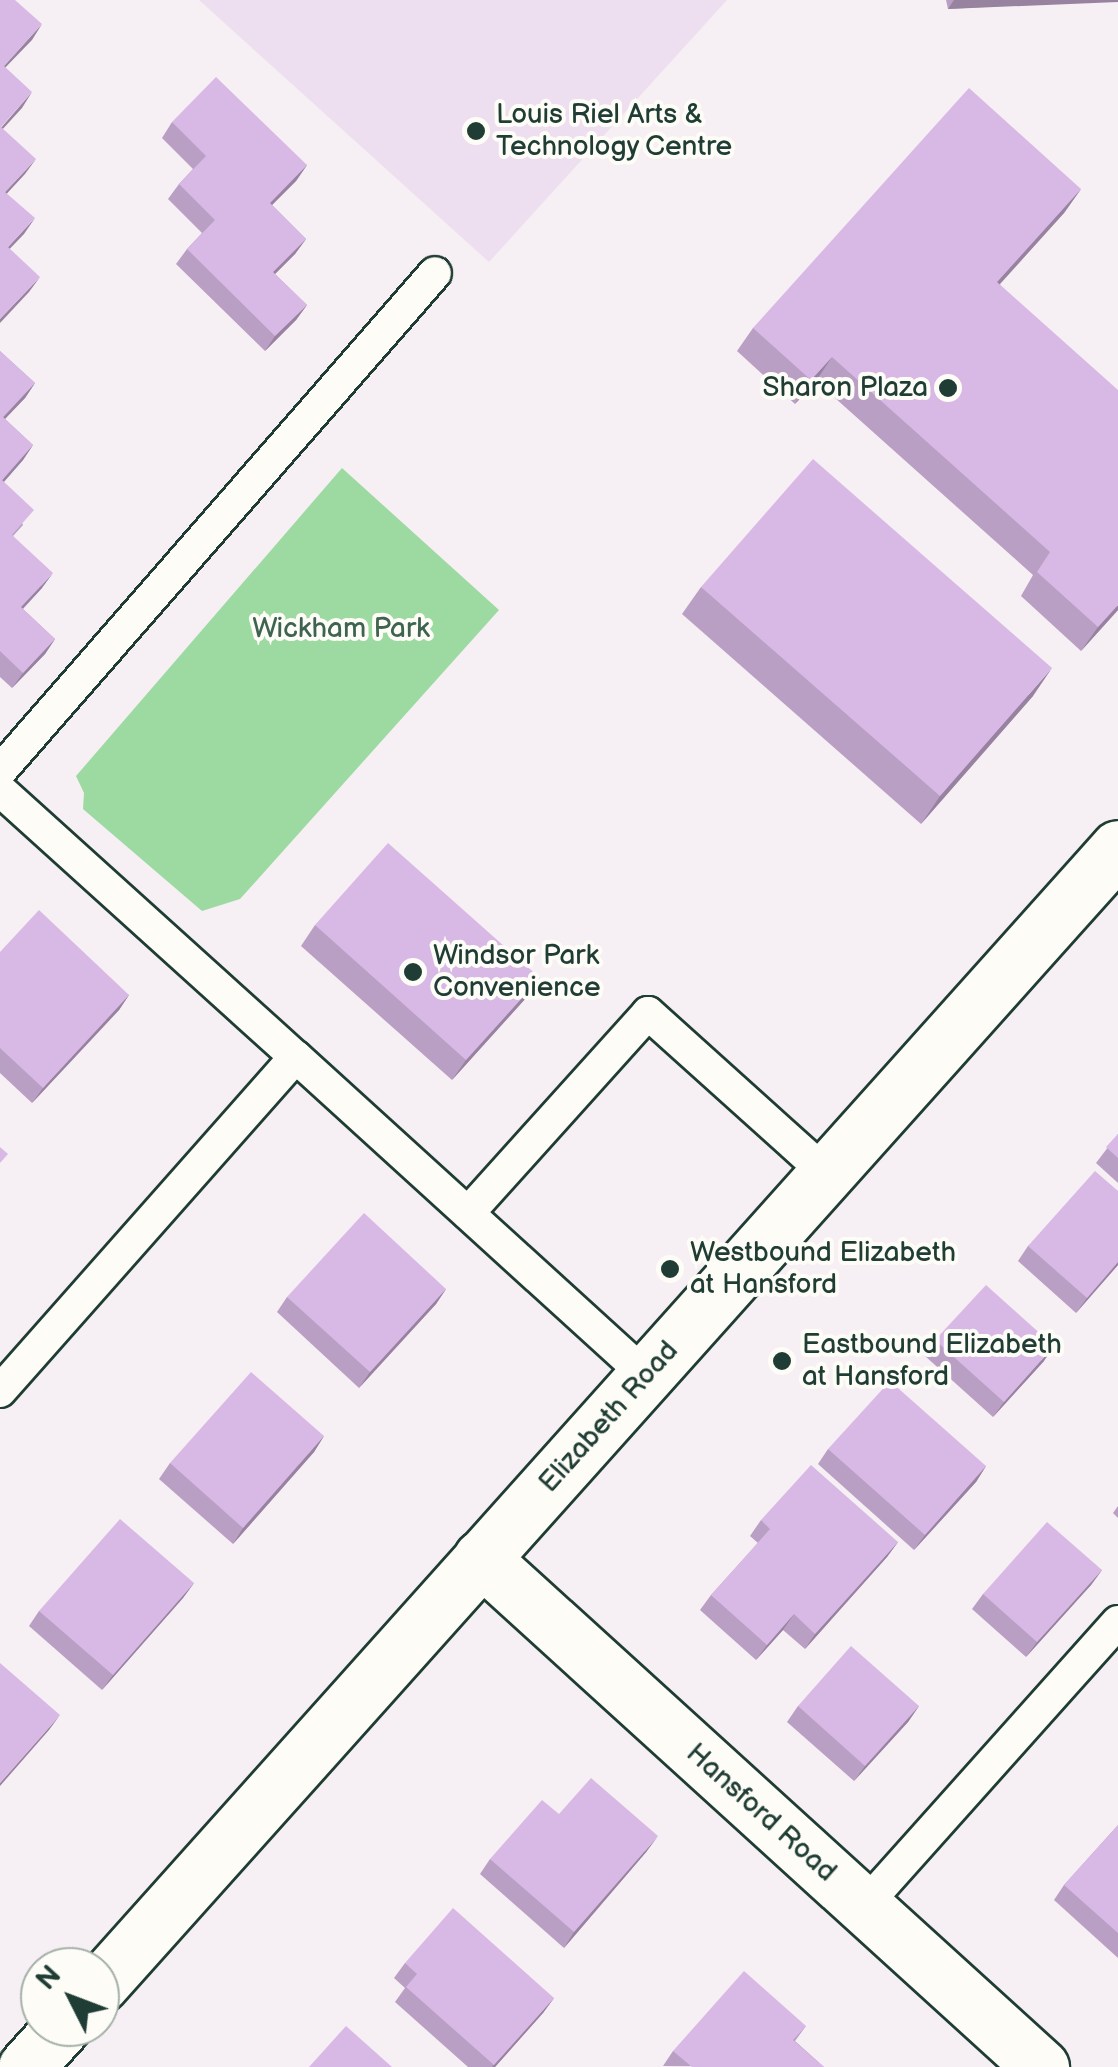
<!DOCTYPE html>
<style>
body{margin:0}
#map{position:relative;width:1118px;height:2067px;overflow:hidden;background:#f6eff3;font-family:"Balsamiq Sans",sans-serif}
div>[style]{position:absolute}
[style*='--x']{left:calc(var(--x)*1px);top:calc(var(--y)*1px);width:calc(var(--w)*1px);rotate:calc(var(--a)*1deg)}
.built>*{inset:0;background:#eddfef}
.green>*{inset:0;background:#9cdaa2}
.roads{filter:drop-shadow(2px 0 #1f3d34) drop-shadow(-2px 0 #1f3d34) drop-shadow(0 2px #1f3d34) drop-shadow(0 -2px #1f3d34)}
.service>*{height:32px;margin:-16px;padding:0 16px;transform-origin:16px;border-radius:16px;background:#fdfcf7}
.minor>*{height:55px;margin:-27.5px;padding:0 27.5px;transform-origin:27.5px;border-radius:27.5px;background:#fdfcf7}
.tertiary>*{height:55px;margin:-27.5px;padding:0 27.5px;transform-origin:27.5px;border-radius:27.5px;background:#fdfcf7}
.wall>*{inset:0;background:#ba9fc5}
.shaded-wall>*{inset:0;background:#9782a0}
.building>*{inset:0;background:#d8b9e5}
.dots>*{width:28px;height:28px;translate:-50% -50%;box-sizing:border-box;border:5px solid #fdfcf7;border-radius:50%}
span{translate:-50% -50%;white-space:nowrap;text-align:center;line-height:1.15;-webkit-text-stroke:8px #fdfcf7;paint-order:stroke}
.poi-label{font-size:28px;color:#1f3d34}
.left{translate:0 -50%;text-align:left}
.right{translate:-100% -50%;text-align:right}
.park-label{font-size:28px;color:#3e6450}
.street-label{font-size:28px;color:#1f3d34}
.north{position:absolute;left:20px;top:1947px;width:100px;height:100px;box-sizing:border-box;background:#fdfcf7;border:2px solid #a4b0a9;border-radius:50%;rotate:312deg;font-size:28px;font-weight:700;line-height:40px;text-align:center;color:#1f3d34}
.north::after{content:'';display:block;margin:auto;width:35px;height:45px;background:#1f3d34;clip-path:polygon(50% 0,100% 100%,50% 72%,0 100%)}
</style>
<div id="map">
<div class="built">
<div style="clip-path:polygon(199px 0,727px 0,489px 262px)"></div>
</div>
<div class="green">
<div style="clip-path:polygon(342px 468px,499px 610px,240px 899px,202px 911px,83px 809px,84px 793px,76px 776px)"></div>
</div>
<div class="roads">
<div class="service">
<div style="--x:0;--y:771;--w:661;--a:-48.86"></div>
<div style="--x:0;--y:790;--w:399;--a:42.1"></div>
<div style="--x:468;--y:1213;--w:269;--a:-48"></div>
<div style="--x:648;--y:1013;--w:241;--a:42"></div>
<div style="--x:0;--y:1391;--w:446;--a:-48.5"></div>
<div style="--x:296;--y:1057;--w:474;--a:42.3"></div>
<div style="--x:864;--y:1906;--w:381;--a:-48.2"></div>
</div>
<div class="minor">
<div style="--x:481;--y:1558;--w:757;--a:42.27"></div>
</div>
<div class="tertiary">
<div style="--x:100;--y:1985;--w:1526;--a:-48.16"></div>
<div style="--x:26;--y:2067;--w:54;--a:-48"></div>
</div>
</div>
<div class="wall">
<div style="clip-path:polygon(946px 0,1118px 0,948px 9px)"></div>
<div style="clip-path:polygon(172px 122px,307px 165px,296px 181px,272px 205px,306px 239px,295px 254px,275px 274px,307px 305px,296px 320px,265px 351px,176px 264px,187px 249px,202px 233px,168px 199px,179px 184px,193px 169px,162px 138px)"></div>
<div style="clip-path:polygon(1081px 189px,1064px 213px,1000px 284px,1118px 610px,1081px 651px,1021px 596px,1033px 575px,816px 381px,795px 404px,737px 351px,753px 328px)"></div>
<div style="clip-path:polygon(0 351px,35px 383px,25px 398px,5px 419px,33px 445px,23px 460px,4px 482px,23px 525px,13px 536px,42px 588px,23px 609px,55px 639px,45px 654px,12px 688px,0 677px)"></div>
<div style="clip-path:polygon(701px 587px,1033px 696px,921px 824px,682px 614px)"></div>
<div style="clip-path:polygon(315px 925px,526px 998px,452px 1080px,301px 946px)"></div>
<div style="clip-path:polygon(0 952px,129px 995px,119px 1010px,32px 1103px,0 1073px)"></div>
<div style="clip-path:polygon(1118px 1134px,1118px 1183px,1096px 1163px)"></div>
<div style="clip-path:polygon(1118px 1191px,1118px 1265px,1076px 1313px,1018px 1261px,1028px 1246px)"></div>
<div style="clip-path:polygon(446px 1289px,436px 1304px,359px 1388px,277px 1312px,287px 1297px)"></div>
<div style="clip-path:polygon(935px 1340px,1044px 1361px,993px 1417px,925px 1356px)"></div>
<div style="clip-path:polygon(324px 1436px,314px 1452px,233px 1544px,159px 1479px,170px 1463px)"></div>
<div style="clip-path:polygon(828px 1449px,986px 1466px,976px 1482px,914px 1550px,818px 1464px)"></div>
<div style="clip-path:polygon(1118px 1506px,1118px 1518px,1113px 1513px)"></div>
<div style="clip-path:polygon(761px 1520px,898px 1542px,887px 1557px,805px 1649px,783px 1630px,756px 1660px,700px 1610px,711px 1595px,758px 1543px,750px 1536px)"></div>
<div style="clip-path:polygon(1102px 1570px,1091px 1585px,1026px 1657px,972px 1609px,983px 1594px)"></div>
<div style="clip-path:polygon(194px 1583px,183px 1598px,102px 1690px,29px 1626px,39px 1611px)"></div>
<div style="clip-path:polygon(798px 1706px,919px 1706px,908px 1722px,854px 1781px,787px 1722px)"></div>
<div style="clip-path:polygon(1118px 1825px,1118px 1958px,1054px 1900px,1064px 1885px)"></div>
<div style="clip-path:polygon(647px 1851px,564px 1948px,480px 1874px,490px 1859px)"></div>
<div style="clip-path:polygon(405px 1963px,554px 1998px,543px 2013px,495px 2067px,468px 2067px,395px 2002px,405px 1988px,394px 1978px)"></div>
<div style="clip-path:polygon(806px 2026px,795px 2041px,824px 2067px,663px 2066px,673px 2051px)"></div>
</div>
<div class="shaded-wall">
<div style="clip-path:polygon(954px 0,1118px 0,1118px 2px,948px 9px)"></div>
<div style="clip-path:polygon(42px 24px,32px 40px,0 73px,4px 66px)"></div>
<div style="clip-path:polygon(32px 92px,22px 108px,0 132px,0 129px)"></div>
<div style="clip-path:polygon(36px 159px,25px 174px,0 201px,5px 192px)"></div>
<div style="clip-path:polygon(307px 165px,296px 181px,259px 218px,270px 203px)"></div>
<div style="clip-path:polygon(1081px 189px,1064px 213px,980px 306px,997px 282px)"></div>
<div style="clip-path:polygon(35px 218px,24px 234px,0 259px,8px 247px)"></div>
<div style="clip-path:polygon(306px 239px,295px 254px,262px 287px,273px 272px)"></div>
<div style="clip-path:polygon(40px 277px,29px 292px,0 323px,0 319px)"></div>
<div style="clip-path:polygon(307px 305px,296px 320px,265px 351px,275px 336px)"></div>
<div style="clip-path:polygon(832px 357px,816px 381px,795px 404px,811px 380px)"></div>
<div style="clip-path:polygon(35px 383px,25px 398px,0 424px,0 421px)"></div>
<div style="clip-path:polygon(33px 445px,23px 460px,0 486px,0 483px)"></div>
<div style="clip-path:polygon(53px 573px,42px 588px,10px 622px,21px 607px)"></div>
<div style="clip-path:polygon(1118px 605px,1118px 610px,1081px 651px,1098px 627px)"></div>
<div style="clip-path:polygon(55px 639px,45px 654px,12px 688px,23px 673px)"></div>
<div style="clip-path:polygon(1052px 668px,1033px 696px,921px 824px,940px 796px)"></div>
<div style="clip-path:polygon(540px 978px,526px 998px,452px 1080px,466px 1060px)"></div>
<div style="clip-path:polygon(129px 995px,119px 1010px,32px 1103px,43px 1088px)"></div>
<div style="clip-path:polygon(1118px 1262px,1118px 1265px,1076px 1313px,1087px 1298px)"></div>
<div style="clip-path:polygon(446px 1289px,436px 1304px,359px 1388px,370px 1372px)"></div>
<div style="clip-path:polygon(1054px 1346px,1044px 1361px,993px 1417px,1004px 1402px)"></div>
<div style="clip-path:polygon(324px 1436px,314px 1452px,233px 1544px,243px 1528px)"></div>
<div style="clip-path:polygon(986px 1466px,976px 1482px,914px 1550px,925px 1535px)"></div>
<div style="clip-path:polygon(898px 1542px,887px 1557px,805px 1649px,815px 1634px)"></div>
<div style="clip-path:polygon(1102px 1570px,1091px 1585px,1026px 1657px,1037px 1642px)"></div>
<div style="clip-path:polygon(194px 1583px,183px 1598px,102px 1690px,113px 1675px)"></div>
<div style="clip-path:polygon(794px 1614px,783px 1630px,756px 1660px,767px 1645px)"></div>
<div style="clip-path:polygon(919px 1706px,908px 1722px,854px 1781px,865px 1766px)"></div>
<div style="clip-path:polygon(60px 1715px,49px 1730px,0 1786px,0 1783px)"></div>
<div style="clip-path:polygon(658px 1836px,647px 1851px,564px 1948px,574px 1932px)"></div>
<div style="clip-path:polygon(554px 1998px,543px 2013px,495px 2067px,492px 2067px)"></div>
</div>
<div class="building">
<div style="clip-path:polygon(0 0,15px 0,42px 24px,4px 66px,32px 92px,1px 127px,36px 159px,5px 192px,35px 218px,8px 247px,40px 277px,0 319px)"></div>
<div style="clip-path:polygon(216px 77px,307px 165px,270px 203px,306px 239px,273px 272px,307px 305px,275px 336px,187px 249px,215px 220px,179px 184px,206px 156px,172px 122px)"></div>
<div style="clip-path:polygon(969px 88px,1081px 189px,997px 282px,1118px 390px,1118px 605px,1098px 627px,1037px 572px,1050px 552px,832px 357px,811px 380px,753px 328px)"></div>
<div style="clip-path:polygon(0 351px,35px 383px,3px 417px,33px 445px,2px 480px,34px 510px,12px 535px,53px 573px,21px 607px,55px 639px,23px 673px,0 651px)"></div>
<div style="clip-path:polygon(813px 459px,1052px 668px,940px 796px,701px 587px)"></div>
<div style="clip-path:polygon(388px 843px,540px 978px,466px 1060px,315px 925px)"></div>
<div style="clip-path:polygon(39px 910px,129px 995px,43px 1088px,0 1048px,0 952px)"></div>
<div style="clip-path:polygon(1118px 1134px,1118px 1158px,1106px 1147px)"></div>
<div style="clip-path:polygon(0 1147px,8px 1154px,0 1163px)"></div>
<div style="clip-path:polygon(1095px 1171px,1118px 1191px,1118px 1262px,1087px 1298px,1028px 1246px)"></div>
<div style="clip-path:polygon(364px 1213px,446px 1289px,370px 1372px,287px 1297px)"></div>
<div style="clip-path:polygon(986px 1285px,1054px 1346px,1004px 1402px,935px 1340px)"></div>
<div style="clip-path:polygon(251px 1372px,324px 1436px,243px 1528px,170px 1463px)"></div>
<div style="clip-path:polygon(890px 1381px,986px 1466px,925px 1535px,828px 1449px)"></div>
<div style="clip-path:polygon(811px 1465px,898px 1542px,815px 1634px,794px 1614px,767px 1645px,711px 1595px,770px 1529px,761px 1520px)"></div>
<div style="clip-path:polygon(120px 1519px,194px 1583px,113px 1675px,39px 1611px)"></div>
<div style="clip-path:polygon(1047px 1522px,1102px 1570px,1037px 1642px,983px 1594px)"></div>
<div style="clip-path:polygon(851px 1646px,919px 1706px,865px 1766px,798px 1706px)"></div>
<div style="clip-path:polygon(0 1663px,60px 1715px,0 1783px)"></div>
<div style="clip-path:polygon(591px 1778px,658px 1836px,574px 1932px,490px 1859px,542px 1800px,559px 1814px)"></div>
<div style="clip-path:polygon(1118px 1825px,1118px 1933px,1064px 1885px)"></div>
<div style="clip-path:polygon(453px 1908px,554px 1998px,494px 2065px,406px 1987px,417px 1974px,405px 1963px)"></div>
<div style="clip-path:polygon(744px 1971px,806px 2026px,793px 2040px,824px 2067px,692px 2067px,673px 2051px)"></div>
<div style="clip-path:polygon(346px 2026px,392px 2067px,309px 2067px)"></div>
</div>
<div class="dots">
<div style="left:476px;top:131px;background:#1f3d34"></div>
<div style="left:948px;top:388px;background:#1f3d34"></div>
<div style="left:413px;top:972px;background:#1f3d34"></div>
<div style="left:670px;top:1269px;background:#1f3d34"></div>
<div style="left:782px;top:1361px;background:#1f3d34"></div>
</div>
<div class="poi-label">
<span class="left" style="left:496px;top:131px">Louis Riel Arts &amp;<br>Technology Centre</span>
<span class="right" style="left:928px;top:388px">Sharon Plaza</span>
<span class="left" style="left:433px;top:972px">Windsor Park<br>Convenience</span>
<span class="left" style="left:690px;top:1269px">Westbound Elizabeth<br>at Hansford</span>
<span class="left" style="left:802px;top:1361px">Eastbound Elizabeth<br>at Hansford</span>
</div>
<div class="park-label">
<span style="left:341px;top:629px">Wickham Park</span>
</div>
<div class="street-label">
<span style="left:609px;top:1417px;rotate:-48deg">Elizabeth Road</span>
<span style="left:761px;top:1813px;rotate:42deg">Hansford Road</span>
</div>
<div class="north">N</div>
</div>
